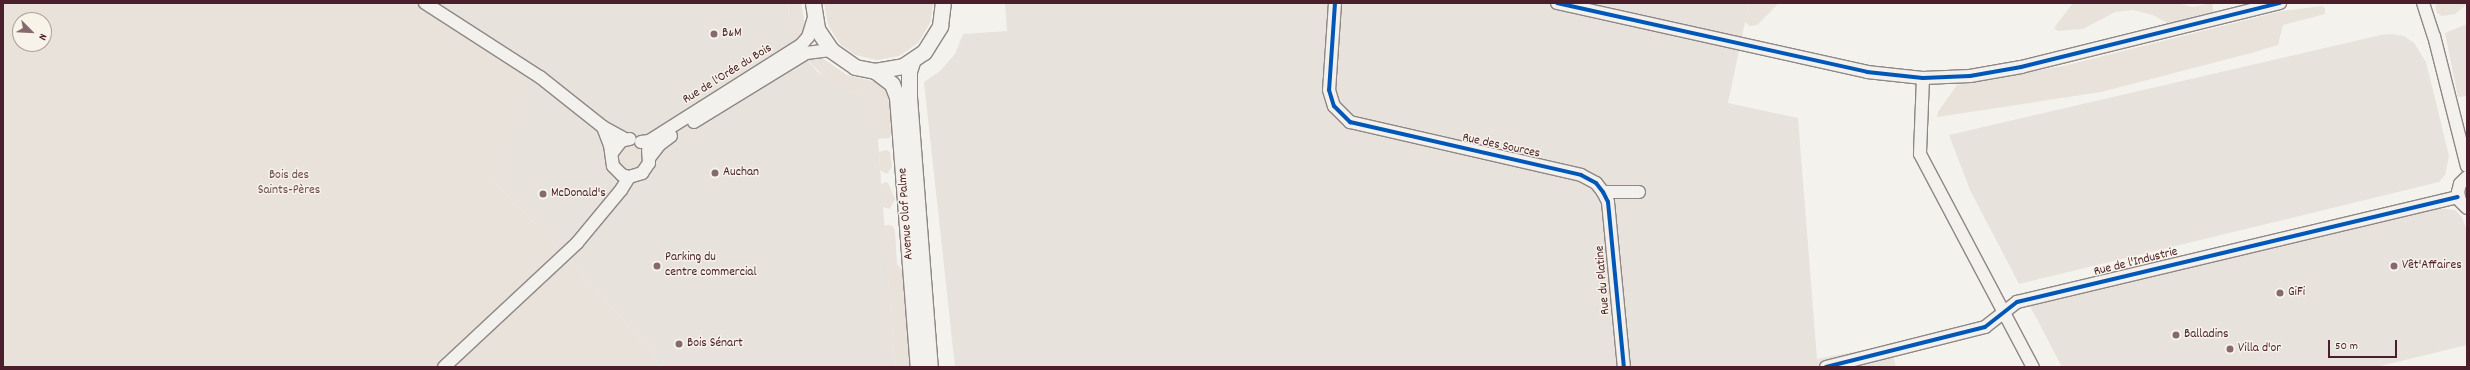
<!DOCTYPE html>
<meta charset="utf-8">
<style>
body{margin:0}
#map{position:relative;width:2470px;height:370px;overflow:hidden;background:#f4f2ec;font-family:Dekko,sans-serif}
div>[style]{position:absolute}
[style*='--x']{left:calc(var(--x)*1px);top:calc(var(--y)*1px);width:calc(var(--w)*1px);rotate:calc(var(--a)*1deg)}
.built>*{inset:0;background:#e7e2db}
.green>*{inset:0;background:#e8e2da}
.round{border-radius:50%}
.roads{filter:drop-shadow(1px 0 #8f8685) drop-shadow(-1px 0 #8f8685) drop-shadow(0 1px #8f8685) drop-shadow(0 -1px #8f8685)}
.minor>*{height:12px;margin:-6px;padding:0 6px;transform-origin:6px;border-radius:6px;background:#f2f1ed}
.major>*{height:15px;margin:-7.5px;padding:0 7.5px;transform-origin:7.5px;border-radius:7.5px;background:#f2f1ed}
.cycleway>*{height:4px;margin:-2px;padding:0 2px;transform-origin:2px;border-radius:2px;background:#0057b8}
.dots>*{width:11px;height:11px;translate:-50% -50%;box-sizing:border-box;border:2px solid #f7f3e8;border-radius:50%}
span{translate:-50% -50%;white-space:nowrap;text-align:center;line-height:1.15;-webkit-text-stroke:3px #f7f3e8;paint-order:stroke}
.poi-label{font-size:13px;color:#4a1f2b}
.left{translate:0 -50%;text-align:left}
.street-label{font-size:13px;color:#4a1f2b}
.park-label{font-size:13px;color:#6f4c53}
.frame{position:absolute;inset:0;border:4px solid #4a1f2b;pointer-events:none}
.north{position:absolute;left:12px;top:12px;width:40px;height:40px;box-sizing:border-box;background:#f7f3e8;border:1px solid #b29e9c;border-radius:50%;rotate:114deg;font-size:11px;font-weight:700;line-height:16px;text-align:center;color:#4a1f2b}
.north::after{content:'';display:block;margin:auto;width:14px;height:18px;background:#86696f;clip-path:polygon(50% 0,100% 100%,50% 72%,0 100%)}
.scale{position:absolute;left:2328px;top:340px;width:69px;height:18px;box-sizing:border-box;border:2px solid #4a1f2b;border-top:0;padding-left:5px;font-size:12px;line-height:14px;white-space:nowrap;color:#4a1f2b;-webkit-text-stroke:3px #f7f3e8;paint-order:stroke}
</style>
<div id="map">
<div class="built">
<div style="clip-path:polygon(420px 3px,788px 3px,789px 19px,806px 59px,818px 72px,850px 91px,869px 95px,877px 127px,895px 367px,659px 367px,654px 354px,564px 254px,492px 180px,532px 76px)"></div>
<div style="clip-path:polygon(1005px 3px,1749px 3px,1728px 103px,1798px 118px,1817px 359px,1890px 345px,1896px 367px,955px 367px,924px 82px,940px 71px,955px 54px,963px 34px,1007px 31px)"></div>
<div style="clip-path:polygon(2467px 24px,2467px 101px,2466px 96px,2458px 97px,2445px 33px)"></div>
<div style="clip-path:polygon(2392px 34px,2404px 36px,2414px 43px,2426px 62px,2449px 156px,2445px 175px,2439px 182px,2019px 284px,1970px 190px,1949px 135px,2381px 35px)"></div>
<div style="clip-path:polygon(2435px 208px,2455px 210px,2462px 217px,2467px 231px,2467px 345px,2376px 367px,2062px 367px,2030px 306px)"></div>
</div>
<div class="green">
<div style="clip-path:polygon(evenodd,3px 3px,420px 3px,533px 76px,492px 180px,564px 254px,654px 354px,659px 367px,3px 367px,3px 3px,20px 20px,44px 20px,44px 44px,20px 44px,20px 20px)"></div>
<div style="clip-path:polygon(788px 3px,801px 3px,806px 30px,798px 45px,789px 19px)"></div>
<div style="clip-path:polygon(824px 3px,933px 3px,933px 5px,930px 23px,918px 43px,899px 56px,877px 60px,855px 55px,840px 44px,828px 25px)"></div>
<div style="clip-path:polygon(1749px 3px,1779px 3px,1757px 25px,1750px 26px,1745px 22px)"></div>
<div style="clip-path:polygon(2073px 3px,2177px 3px,2193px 7px,2212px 3px,2214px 14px,2169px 24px,2153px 15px,2133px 10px,2115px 12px,2083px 29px,2058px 31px,2054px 28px)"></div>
<div style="clip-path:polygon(2435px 3px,2467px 3px,2467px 4px,2455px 14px,2442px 16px,2437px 13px)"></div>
<div style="clip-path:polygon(2322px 6px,2325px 8px,2325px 14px,2283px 25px,2278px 45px,2251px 53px,2101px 92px,1937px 117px,1938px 112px,1957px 85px,2068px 65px,2282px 11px)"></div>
<div style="clip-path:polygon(819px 56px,847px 75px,880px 83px,890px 92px,893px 114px,890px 138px,878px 139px,869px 95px,850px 91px,832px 83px,807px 60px,809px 57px)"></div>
<div class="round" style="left:618px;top:145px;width:26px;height:26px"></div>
<div style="clip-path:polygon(886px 150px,890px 152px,892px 167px,887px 174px,880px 170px,879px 152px)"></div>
<div style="clip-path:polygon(885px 182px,888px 183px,895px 199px,890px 209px,883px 207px,881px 185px)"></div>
<div style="clip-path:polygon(888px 225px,893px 226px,895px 231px,897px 264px,905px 273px,914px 367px,895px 367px,884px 226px)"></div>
</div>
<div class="roads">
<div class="minor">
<div style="--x:425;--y:3;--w:137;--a:32.8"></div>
<div style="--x:540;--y:77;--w:80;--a:38.4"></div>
<div style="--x:603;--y:127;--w:25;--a:29"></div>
<div style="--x:1335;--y:3;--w:87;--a:93.9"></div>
<div style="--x:1329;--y:90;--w:17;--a:73"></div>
<div style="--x:1334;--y:106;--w:23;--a:45"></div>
<div style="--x:1350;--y:122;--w:237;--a:12.9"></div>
<div style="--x:1581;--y:175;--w:17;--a:28"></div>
<div style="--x:1596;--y:183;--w:11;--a:52"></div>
<div style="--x:1603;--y:192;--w:11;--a:63"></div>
<div style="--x:1608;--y:202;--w:166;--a:84.5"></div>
<div style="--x:1557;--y:3;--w:318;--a:12.5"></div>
<div style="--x:1867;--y:72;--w:56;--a:6.1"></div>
<div style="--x:1923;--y:78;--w:47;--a:-2.4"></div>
<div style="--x:1970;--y:76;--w:52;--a:-10"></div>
<div style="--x:2021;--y:67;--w:267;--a:-13.9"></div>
<div style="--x:2423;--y:3;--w:35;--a:72"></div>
<div style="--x:2434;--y:36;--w:134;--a:75.8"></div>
<div style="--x:1923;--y:78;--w:76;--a:92.3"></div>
<div style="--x:1920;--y:154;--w:241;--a:62.1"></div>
<div style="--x:694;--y:122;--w:132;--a:-31.6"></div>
<div style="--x:806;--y:53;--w:25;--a:-7"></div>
<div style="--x:603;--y:127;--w:19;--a:69"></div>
<div style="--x:610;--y:145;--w:21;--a:82"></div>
<div style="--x:613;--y:166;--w:13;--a:45"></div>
<div style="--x:622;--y:175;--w:7;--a:16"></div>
<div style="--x:629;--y:177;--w:14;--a:-17"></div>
<div style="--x:642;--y:173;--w:12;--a:-55"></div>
<div style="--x:649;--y:163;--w:13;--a:-94"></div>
<div style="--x:641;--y:142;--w:8;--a:-7"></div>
<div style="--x:649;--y:141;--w:180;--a:-32.3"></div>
<div style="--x:801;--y:45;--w:11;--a:-49"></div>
<div style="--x:808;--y:37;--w:21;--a:-73"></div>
<div style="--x:612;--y:153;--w:15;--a:-53"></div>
<div style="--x:621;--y:141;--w:9;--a:-13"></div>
<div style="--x:650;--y:157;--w:15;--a:-53"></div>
<div style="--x:659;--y:145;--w:15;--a:-37"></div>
<div style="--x:2467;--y:177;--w:10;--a:135"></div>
<div style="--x:2460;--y:184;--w:8;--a:104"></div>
<div style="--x:2458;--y:192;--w:9;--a:77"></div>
<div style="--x:2460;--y:201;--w:10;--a:45"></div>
<div style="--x:1603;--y:192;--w:36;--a:0"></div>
<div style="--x:444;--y:367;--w:182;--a:-43"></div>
<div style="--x:577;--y:243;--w:69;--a:-50.3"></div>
<div style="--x:621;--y:190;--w:15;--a:-58"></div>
<div style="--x:1826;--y:367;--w:164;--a:-14.1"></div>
<div style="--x:1985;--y:327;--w:41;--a:-38"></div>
<div style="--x:2017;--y:302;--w:453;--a:-13.4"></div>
</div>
<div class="major">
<div style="--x:813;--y:3;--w:26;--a:81"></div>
<div style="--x:817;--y:29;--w:25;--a:56"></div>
<div style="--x:831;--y:50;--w:29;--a:35"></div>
<div style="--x:855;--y:67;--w:20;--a:11"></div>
<div style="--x:875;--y:71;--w:28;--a:-10"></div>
<div style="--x:903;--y:66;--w:25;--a:-34"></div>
<div style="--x:924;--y:52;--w:31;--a:-58"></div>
<div style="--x:940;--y:26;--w:23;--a:-83"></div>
<div style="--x:912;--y:62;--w:9;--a:108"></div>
<div style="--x:909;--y:71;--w:26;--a:90"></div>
<div style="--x:909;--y:97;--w:271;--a:85.6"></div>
<div style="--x:875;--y:71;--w:21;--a:37"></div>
<div style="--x:892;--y:84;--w:14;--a:69"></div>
<div style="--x:897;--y:97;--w:271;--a:85.6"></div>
</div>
</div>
<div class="cycleway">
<div style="--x:1335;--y:3;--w:87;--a:93.9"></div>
<div style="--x:1329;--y:90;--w:17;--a:73"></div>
<div style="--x:1334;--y:106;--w:23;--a:45"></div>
<div style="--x:1350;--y:122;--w:237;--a:12.9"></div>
<div style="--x:1581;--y:175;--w:17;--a:28"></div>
<div style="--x:1596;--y:183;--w:11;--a:52"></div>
<div style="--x:1603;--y:192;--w:11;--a:63"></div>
<div style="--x:1608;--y:202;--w:166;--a:84.5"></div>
<div style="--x:1557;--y:3;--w:318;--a:12.5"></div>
<div style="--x:1867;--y:72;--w:56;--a:6.1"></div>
<div style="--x:1923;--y:78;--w:47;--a:-2.4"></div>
<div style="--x:1970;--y:76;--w:52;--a:-10"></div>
<div style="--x:2021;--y:67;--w:267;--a:-13.9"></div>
<div style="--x:1826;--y:367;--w:164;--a:-14.1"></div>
<div style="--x:1985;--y:327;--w:41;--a:-38"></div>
<div style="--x:2017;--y:302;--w:453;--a:-13.4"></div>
</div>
<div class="dots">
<div style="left:714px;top:34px;background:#86696f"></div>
<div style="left:715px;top:173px;background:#86696f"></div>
<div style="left:543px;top:194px;background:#86696f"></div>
<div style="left:657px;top:266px;background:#86696f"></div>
<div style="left:2394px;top:266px;background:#86696f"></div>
<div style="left:2280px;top:293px;background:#86696f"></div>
<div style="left:2176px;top:335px;background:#86696f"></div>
<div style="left:679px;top:344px;background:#86696f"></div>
<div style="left:2230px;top:349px;background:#86696f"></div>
</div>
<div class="poi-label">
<span class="left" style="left:722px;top:34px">B&amp;M</span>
<span class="left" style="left:723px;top:173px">Auchan</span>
<span class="left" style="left:551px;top:194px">McDonald's</span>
<span class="left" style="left:665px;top:266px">Parking du<br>centre commercial</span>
<span class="left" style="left:2402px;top:266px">Vêt'Affaires</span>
<span class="left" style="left:2288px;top:293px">GiFi</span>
<span class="left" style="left:2184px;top:335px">Balladins</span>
<span class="left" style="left:687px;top:344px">Bois Sénart</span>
<span class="left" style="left:2238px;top:349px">Villa d'or</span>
</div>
<div class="street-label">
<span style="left:728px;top:75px;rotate:-32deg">Rue de l'Orée du Bois</span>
<span style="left:1501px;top:147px;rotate:12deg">Rue des Sources</span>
<span style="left:907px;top:214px;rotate:-94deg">Avenue Olof Palme</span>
<span style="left:2136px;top:263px;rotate:-14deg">Rue de l'Industrie</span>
<span style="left:1604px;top:280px;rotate:-95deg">Rue du Platine</span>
</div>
<div class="park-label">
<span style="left:289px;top:184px">Bois des<br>Saints-Pères</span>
</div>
<div class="frame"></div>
<div class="north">N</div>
<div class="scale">50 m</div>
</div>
